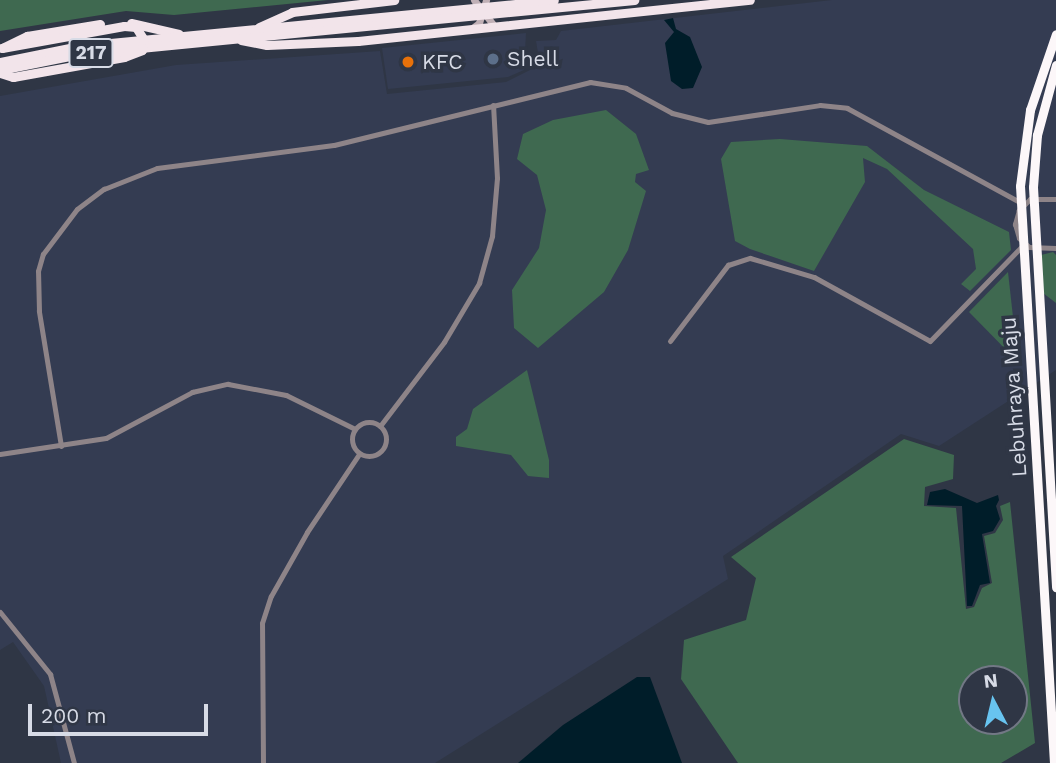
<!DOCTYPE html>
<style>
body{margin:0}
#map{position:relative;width:1056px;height:763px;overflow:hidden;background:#2f3645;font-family:"Work Sans",sans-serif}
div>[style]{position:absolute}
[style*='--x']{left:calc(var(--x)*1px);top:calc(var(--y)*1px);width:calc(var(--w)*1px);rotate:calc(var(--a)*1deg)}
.built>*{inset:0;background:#343c52}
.green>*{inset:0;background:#3f6950}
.water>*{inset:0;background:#001d29}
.minor>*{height:5px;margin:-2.5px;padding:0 2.5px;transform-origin:2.5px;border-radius:2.5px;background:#8e8488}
.minor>.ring{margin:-2.5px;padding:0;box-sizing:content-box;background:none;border:5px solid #8e8488;border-radius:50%}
.secondary>*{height:7px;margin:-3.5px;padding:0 3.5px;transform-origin:3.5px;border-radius:3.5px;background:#c0b0b6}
.trunk>*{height:9px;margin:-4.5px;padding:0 4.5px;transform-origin:4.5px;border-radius:4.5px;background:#f2e4ea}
.motorway>*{height:9px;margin:-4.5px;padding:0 4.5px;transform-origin:4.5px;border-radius:4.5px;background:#fcf7f9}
.dots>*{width:19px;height:19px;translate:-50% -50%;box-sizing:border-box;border:4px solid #2f3645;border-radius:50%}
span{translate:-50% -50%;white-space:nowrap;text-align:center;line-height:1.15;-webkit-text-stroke:7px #2f3645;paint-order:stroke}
.shield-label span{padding:2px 5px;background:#2f3645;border:2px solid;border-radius:5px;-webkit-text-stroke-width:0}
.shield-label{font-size:19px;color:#d7dbe6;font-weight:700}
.poi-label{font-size:21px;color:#d7dbe6}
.left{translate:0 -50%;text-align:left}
.street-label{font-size:21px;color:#d7dbe6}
.north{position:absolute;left:958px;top:665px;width:70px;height:70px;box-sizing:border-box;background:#2f3645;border:2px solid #727885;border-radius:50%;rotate:353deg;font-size:19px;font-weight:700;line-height:28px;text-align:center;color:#d7dbe6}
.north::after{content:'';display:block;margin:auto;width:24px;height:32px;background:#68c4f0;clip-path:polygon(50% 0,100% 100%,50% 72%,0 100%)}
.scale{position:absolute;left:28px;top:704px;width:180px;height:32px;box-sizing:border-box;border:4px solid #d7dbe6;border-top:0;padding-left:9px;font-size:21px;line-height:24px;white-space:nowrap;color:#d7dbe6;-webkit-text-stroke:5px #2f3645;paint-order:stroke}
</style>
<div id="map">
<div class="built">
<div style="clip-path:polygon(832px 0,1056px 0,1056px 370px,939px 446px,901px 434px,723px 556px,728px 579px,435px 763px,61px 763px,44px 686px,13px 642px,0 650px,0 96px,176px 65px,380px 51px,387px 94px,506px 82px,540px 65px,536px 41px,556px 40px,561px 31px)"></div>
<div style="clip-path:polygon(526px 33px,524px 70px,508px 77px,388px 89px,382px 48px)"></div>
</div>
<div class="green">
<div style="clip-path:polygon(0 0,328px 0,174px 15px,126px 11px,0 31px)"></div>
<div style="clip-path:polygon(606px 110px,636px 134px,649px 170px,636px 174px,635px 182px,646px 191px,628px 250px,604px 292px,538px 348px,514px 328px,512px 290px,539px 248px,546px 210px,537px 175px,517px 159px,523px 134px,553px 120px)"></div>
<div style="clip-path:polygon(780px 139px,867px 146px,924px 190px,1009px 232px,1011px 250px,970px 291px,961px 284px,976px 269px,973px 249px,887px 169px,863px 158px,865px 182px,814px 271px,750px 249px,735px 241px,721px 159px,731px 142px)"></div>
<div style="clip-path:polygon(1053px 252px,1056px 255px,1056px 303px,1043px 293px,1041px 255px)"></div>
<div style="clip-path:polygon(1008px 272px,1018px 362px,969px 312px)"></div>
<div style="clip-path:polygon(527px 370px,549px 460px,549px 478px,528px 476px,511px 455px,456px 446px,456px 437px,467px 429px,473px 409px)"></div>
<div style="clip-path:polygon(evenodd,904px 439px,954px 455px,953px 479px,925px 487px,924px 506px,956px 508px,966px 609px,974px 607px,982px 588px,992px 583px,984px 536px,995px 533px,1003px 520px,1000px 506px,1010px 502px,1035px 743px,1001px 763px,738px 763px,681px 679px,684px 640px,746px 620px,756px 578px,731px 557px,904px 439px,972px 679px,1014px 679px,1014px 721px,972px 721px,972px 679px)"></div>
</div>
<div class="water">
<div style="clip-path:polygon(673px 18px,676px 29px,690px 37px,702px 67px,693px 88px,682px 89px,671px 81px,665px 43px,674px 32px,664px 20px)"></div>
<div style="clip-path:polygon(945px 489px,977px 503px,998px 495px,999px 500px,996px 506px,1000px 519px,993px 531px,982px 534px,990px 583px,980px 585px,972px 606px,967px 606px,962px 506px,927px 505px,930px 492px)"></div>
<div style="clip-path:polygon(637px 677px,650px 677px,682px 763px,518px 763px,563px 725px)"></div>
</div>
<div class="minor">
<div style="--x:1056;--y:199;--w:26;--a:180"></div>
<div style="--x:1030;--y:199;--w:16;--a:135"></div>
<div style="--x:1019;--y:210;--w:15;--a:106"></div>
<div style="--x:1015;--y:224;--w:15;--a:74"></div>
<div style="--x:1019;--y:238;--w:13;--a:42"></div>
<div style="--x:1029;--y:247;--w:27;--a:2"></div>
<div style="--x:670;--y:341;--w:96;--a:-52.7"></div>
<div style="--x:728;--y:265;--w:23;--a:-18"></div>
<div style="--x:750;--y:258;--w:67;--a:16.5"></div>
<div style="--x:814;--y:277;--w:132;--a:28.9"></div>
<div style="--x:930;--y:341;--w:132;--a:-45.9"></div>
<div class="ring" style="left:352px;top:422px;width:29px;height:29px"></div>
<div style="--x:380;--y:426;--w:106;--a:-52.7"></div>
<div style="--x:444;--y:342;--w:69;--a:-59.3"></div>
<div style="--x:479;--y:283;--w:49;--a:-74.5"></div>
<div style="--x:492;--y:236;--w:58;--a:-85.1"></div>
<div style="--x:497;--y:178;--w:73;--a:-93.1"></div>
<div style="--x:61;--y:446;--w:137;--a:-99.3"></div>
<div style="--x:39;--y:311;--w:40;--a:-91.4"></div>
<div style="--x:38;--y:271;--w:18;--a:-74"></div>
<div style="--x:43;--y:254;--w:56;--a:-52.9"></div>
<div style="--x:77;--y:209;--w:34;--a:-37"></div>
<div style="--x:104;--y:189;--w:57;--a:-21.6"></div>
<div style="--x:157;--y:168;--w:178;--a:-7.4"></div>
<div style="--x:334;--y:145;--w:264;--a:-13.8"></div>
<div style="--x:590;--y:82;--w:36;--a:9"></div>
<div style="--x:626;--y:88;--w:52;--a:28.5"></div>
<div style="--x:672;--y:113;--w:37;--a:14"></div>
<div style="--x:708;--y:122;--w:113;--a:-8.6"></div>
<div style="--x:820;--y:105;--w:27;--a:6"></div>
<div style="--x:847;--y:108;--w:198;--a:28.6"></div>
<div style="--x:0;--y:454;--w:107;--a:-8.6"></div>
<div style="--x:106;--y:438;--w:98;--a:-28.1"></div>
<div style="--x:192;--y:392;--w:37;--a:-13"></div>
<div style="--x:228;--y:384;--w:59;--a:10.7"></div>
<div style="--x:286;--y:395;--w:77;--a:26.2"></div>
<div style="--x:0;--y:612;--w:80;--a:51.1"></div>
<div style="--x:50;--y:674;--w:92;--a:74.9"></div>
<div style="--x:263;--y:763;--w:140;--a:-90.4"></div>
<div style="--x:262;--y:623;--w:28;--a:-72"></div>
<div style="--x:271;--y:596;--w:73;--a:-60.6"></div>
<div style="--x:307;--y:532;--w:94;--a:-56.3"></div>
</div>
<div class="secondary">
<div style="--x:474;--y:0;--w:34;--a:52"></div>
<div style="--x:471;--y:29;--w:10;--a:-37"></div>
<div style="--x:479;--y:23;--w:24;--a:-73"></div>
</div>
<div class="trunk">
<div style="--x:131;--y:23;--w:49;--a:12.9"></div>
<div style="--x:259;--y:27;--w:36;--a:-24"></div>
<div style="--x:292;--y:12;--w:103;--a:-6.7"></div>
<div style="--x:241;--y:40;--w:26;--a:11"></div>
<div style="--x:267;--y:45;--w:91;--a:-2.5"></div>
<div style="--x:358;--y:41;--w:394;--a:-6"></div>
<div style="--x:2;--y:48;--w:28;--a:-26"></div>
<div style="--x:27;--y:36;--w:74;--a:-9.3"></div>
<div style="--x:0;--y:62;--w:81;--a:-11.4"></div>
<div style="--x:79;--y:46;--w:477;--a:-5.5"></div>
<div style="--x:0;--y:70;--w:81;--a:-11.4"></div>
<div style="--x:79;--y:54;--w:558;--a:-5.56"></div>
<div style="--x:0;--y:73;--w:14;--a:17"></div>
<div style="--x:13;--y:77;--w:113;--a:-10.2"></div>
<div style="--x:124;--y:57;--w:19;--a:-21"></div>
<div style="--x:142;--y:50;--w:10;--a:-79"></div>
<div style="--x:144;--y:40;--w:15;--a:-122"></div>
<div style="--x:136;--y:27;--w:12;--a:-175"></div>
<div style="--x:124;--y:26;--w:124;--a:169.8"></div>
</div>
<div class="motorway">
<div style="--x:1056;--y:65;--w:73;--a:105.2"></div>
<div style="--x:1037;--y:135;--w:52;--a:94.4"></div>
<div style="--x:1033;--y:187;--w:401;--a:86.7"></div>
<div style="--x:1054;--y:763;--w:578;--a:-93.37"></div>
<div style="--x:1020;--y:186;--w:77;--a:-82.5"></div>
<div style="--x:1030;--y:110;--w:80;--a:-71.1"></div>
</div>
<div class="dots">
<div style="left:493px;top:59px;background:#5c6f8a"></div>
<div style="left:408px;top:62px;background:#e8710a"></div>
</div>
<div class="shield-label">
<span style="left:91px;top:53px">217</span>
</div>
<div class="poi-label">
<span class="left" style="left:507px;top:59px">Shell</span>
<span class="left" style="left:422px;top:62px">KFC</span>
</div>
<div class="street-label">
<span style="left:1014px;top:397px;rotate:-94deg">Lebuhraya Maju</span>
</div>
<div class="north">N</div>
<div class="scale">200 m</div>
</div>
